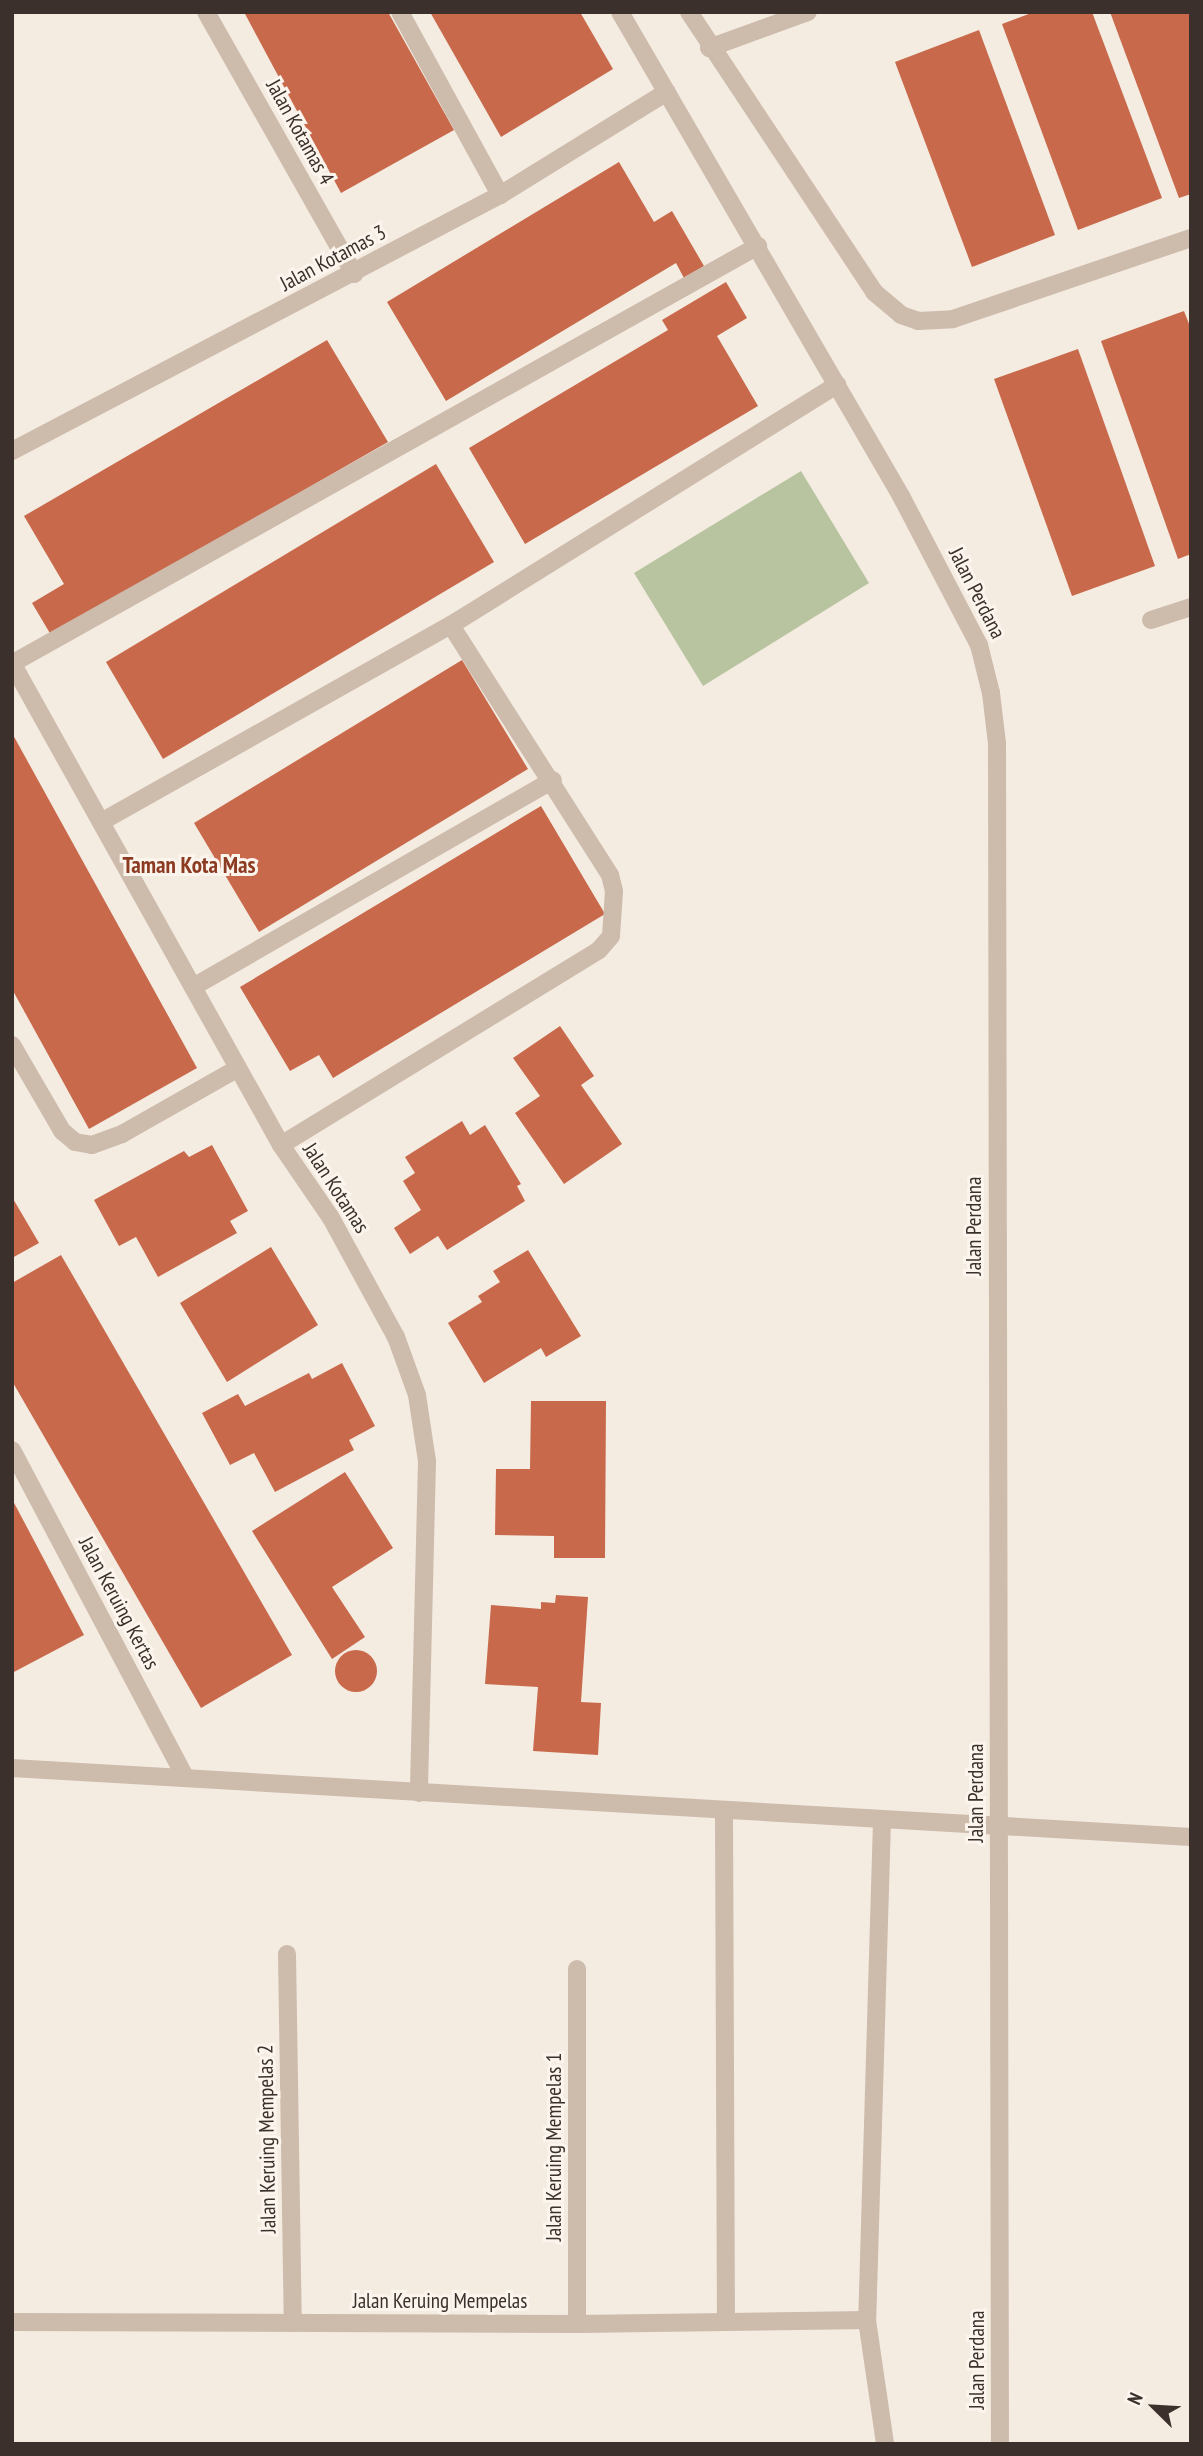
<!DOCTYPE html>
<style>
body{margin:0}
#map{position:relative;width:1203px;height:2456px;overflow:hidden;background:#f4ebe1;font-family:"PT Sans Narrow",sans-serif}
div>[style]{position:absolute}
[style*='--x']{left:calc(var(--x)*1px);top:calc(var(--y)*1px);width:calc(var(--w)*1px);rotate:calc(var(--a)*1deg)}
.green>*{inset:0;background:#b8c4a0}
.building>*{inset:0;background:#c8694b}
.round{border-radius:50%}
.lane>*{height:18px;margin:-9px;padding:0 9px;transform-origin:9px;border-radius:9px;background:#cdbbac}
.street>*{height:18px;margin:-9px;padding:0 9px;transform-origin:9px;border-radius:9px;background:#cdbbac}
span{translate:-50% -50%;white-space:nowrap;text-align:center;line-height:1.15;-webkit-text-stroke:6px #fbf5ee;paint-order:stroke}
.street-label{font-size:21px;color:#3b302b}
.neighbourhood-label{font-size:23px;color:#8c3b22;font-weight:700}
.frame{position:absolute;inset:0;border:14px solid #3b302b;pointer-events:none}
.north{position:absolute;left:1119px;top:2372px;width:70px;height:70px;-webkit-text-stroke:5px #fbf5ee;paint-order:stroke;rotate:294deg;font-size:19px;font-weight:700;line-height:28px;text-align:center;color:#3b302b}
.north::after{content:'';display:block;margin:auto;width:24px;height:32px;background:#3b302b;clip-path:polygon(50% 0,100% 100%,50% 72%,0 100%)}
</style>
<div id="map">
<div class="green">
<div style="clip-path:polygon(801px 471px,869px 583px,703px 686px,634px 573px)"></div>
</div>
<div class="building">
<div style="clip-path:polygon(244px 12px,388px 12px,454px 130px,341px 193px)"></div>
<div style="clip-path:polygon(430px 12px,580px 12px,613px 69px,501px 137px)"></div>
<div style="clip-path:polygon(1034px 12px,1092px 12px,1162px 198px,1078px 230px,1002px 24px)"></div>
<div style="clip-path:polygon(1110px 12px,1191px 12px,1191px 194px,1179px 198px)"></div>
<div style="clip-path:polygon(979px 30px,1055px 235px,972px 267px,895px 62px)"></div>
<div style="clip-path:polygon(619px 162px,654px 222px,672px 211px,704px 266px,684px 278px,676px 263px,446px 401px,387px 302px)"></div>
<div style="clip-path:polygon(726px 282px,747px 318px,717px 336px,758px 406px,525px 544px,469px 448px,668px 330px,662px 320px)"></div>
<div style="clip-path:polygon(1184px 311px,1191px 329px,1191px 554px,1178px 559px,1101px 341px)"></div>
<div style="clip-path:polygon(327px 340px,388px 442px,51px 635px,32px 603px,64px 584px,24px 516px)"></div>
<div style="clip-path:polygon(1078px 349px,1155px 566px,1072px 596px,994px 379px)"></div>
<div style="clip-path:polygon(436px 464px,494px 562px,163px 759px,106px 662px)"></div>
<div style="clip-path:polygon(462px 660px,528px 769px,259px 932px,194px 823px)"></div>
<div style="clip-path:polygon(12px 733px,197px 1068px,89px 1129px,12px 989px)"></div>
<div style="clip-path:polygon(541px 806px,605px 914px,333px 1078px,319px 1055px,290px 1071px,240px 987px)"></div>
<div style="clip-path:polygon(560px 1026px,594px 1076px,581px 1085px,622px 1144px,564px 1184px,515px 1113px,540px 1096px,513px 1058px)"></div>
<div style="clip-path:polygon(462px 1121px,470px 1135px,485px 1125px,521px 1184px,517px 1186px,525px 1201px,447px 1250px,438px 1236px,410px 1254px,394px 1228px,421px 1210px,403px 1181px,415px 1173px,405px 1157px)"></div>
<div style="clip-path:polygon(212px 1145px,248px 1211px,230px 1221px,237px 1233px,158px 1277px,136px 1237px,119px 1246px,94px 1200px,184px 1151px,189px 1157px)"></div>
<div style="clip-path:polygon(12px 1197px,39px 1243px,12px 1258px)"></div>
<div style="clip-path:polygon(271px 1247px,318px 1325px,227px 1382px,180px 1303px)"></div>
<div style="clip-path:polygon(528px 1250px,581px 1336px,546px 1357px,541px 1348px,484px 1383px,448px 1323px,482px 1302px,478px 1296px,500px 1282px,493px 1271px)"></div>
<div style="clip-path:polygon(61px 1255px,292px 1655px,201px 1708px,12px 1381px,12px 1283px)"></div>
<div style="clip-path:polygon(342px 1363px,375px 1426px,349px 1440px,354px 1450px,275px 1492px,254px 1453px,230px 1465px,202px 1413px,238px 1394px,245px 1406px,309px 1373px,312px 1379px)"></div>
<div style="clip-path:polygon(531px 1401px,606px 1401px,605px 1558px,554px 1558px,554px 1536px,495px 1535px,496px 1469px,530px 1469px)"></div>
<div style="clip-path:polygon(345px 1472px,393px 1548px,332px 1587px,365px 1637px,332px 1659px,252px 1531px)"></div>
<div style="clip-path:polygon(12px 1499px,84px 1635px,12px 1673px)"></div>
<div style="clip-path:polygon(556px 1595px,588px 1597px,581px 1702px,601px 1703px,598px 1755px,533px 1751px,538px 1687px,485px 1684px,491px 1605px,541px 1609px,541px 1602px,555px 1603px)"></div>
<div class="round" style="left:335px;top:1650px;width:42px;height:42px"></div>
</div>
<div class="lane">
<div style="--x:400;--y:12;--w:209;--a:61.3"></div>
<div style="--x:13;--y:663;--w:854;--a:-29.24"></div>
<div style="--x:193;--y:987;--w:415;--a:-29.9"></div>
<div style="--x:12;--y:1045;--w:99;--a:59.8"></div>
<div style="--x:62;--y:1131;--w:17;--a:40"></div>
<div style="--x:75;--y:1142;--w:17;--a:10"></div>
<div style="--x:92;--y:1145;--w:32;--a:-20"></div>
<div style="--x:122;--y:1134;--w:133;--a:-29.6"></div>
<div style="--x:724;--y:1811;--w:511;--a:89.78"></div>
</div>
<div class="street">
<div style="--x:206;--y:12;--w:301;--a:60.5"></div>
<div style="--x:620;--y:12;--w:560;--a:59.86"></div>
<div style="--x:901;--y:496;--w:168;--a:62.4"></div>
<div style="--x:979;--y:645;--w:49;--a:76"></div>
<div style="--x:991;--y:693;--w:50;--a:83.2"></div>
<div style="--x:997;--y:743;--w:1701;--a:89.9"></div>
<div style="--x:689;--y:12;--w:336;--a:56.5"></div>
<div style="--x:874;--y:292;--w:35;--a:40"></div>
<div style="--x:901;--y:315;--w:18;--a:19"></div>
<div style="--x:918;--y:321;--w:35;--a:-3"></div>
<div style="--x:953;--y:319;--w:251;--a:-18.8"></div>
<div style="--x:709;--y:48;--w:105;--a:-20"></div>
<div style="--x:12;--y:451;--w:551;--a:-27.68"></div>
<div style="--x:500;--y:195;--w:196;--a:-31.7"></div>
<div style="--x:1151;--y:620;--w:42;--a:-18"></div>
<div style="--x:12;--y:663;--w:552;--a:60.83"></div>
<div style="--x:281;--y:1145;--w:88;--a:55.6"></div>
<div style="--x:331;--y:1218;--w:136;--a:61.4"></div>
<div style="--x:396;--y:1337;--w:62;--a:70.1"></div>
<div style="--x:417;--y:1395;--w:67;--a:81.4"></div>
<div style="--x:427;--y:1461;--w:332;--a:91.4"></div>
<div style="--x:101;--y:822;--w:402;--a:-29.4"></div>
<div style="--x:451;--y:625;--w:455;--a:-31.9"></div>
<div style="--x:281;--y:1145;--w:373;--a:-31.5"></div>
<div style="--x:599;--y:950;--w:18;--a:-49"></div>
<div style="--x:611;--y:936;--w:45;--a:-86.2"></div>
<div style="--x:614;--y:891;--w:16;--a:-104"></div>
<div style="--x:610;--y:875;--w:296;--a:-122.5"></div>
<div style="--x:12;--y:1450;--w:371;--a:62.1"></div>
<div style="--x:12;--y:1768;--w:1181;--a:3.35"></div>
<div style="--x:882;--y:1821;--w:499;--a:91.7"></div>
<div style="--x:867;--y:2320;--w:125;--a:81.7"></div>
<div style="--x:287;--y:1954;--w:369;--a:89.1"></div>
<div style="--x:577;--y:1969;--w:355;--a:90"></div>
<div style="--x:12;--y:2322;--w:565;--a:0.2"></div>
<div style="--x:577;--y:2324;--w:290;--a:-0.8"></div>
</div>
<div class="street-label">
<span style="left:300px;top:132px;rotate:61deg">Jalan Kotamas 4</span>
<span style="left:333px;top:258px;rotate:-28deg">Jalan Kotamas 3</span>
<span style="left:977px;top:593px;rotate:63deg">Jalan Perdana</span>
<span style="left:336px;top:1188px;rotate:57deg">Jalan Kotamas</span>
<span style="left:974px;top:1226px;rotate:-90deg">Jalan Perdana</span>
<span style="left:119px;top:1603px;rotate:62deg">Jalan Keruing Kertas</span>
<span style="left:976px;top:1793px;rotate:-90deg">Jalan Perdana</span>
<span style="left:267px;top:2139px;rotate:-91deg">Jalan Keruing Mempelas 2</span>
<span style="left:554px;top:2147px;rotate:-90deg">Jalan Keruing Mempelas 1</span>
<span style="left:440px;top:2301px">Jalan Keruing Mempelas</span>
<span style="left:977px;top:2360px;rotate:-90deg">Jalan Perdana</span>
</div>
<div class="neighbourhood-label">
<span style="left:189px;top:865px">Taman Kota Mas</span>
</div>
<div class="frame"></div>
<div class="north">N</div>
</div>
